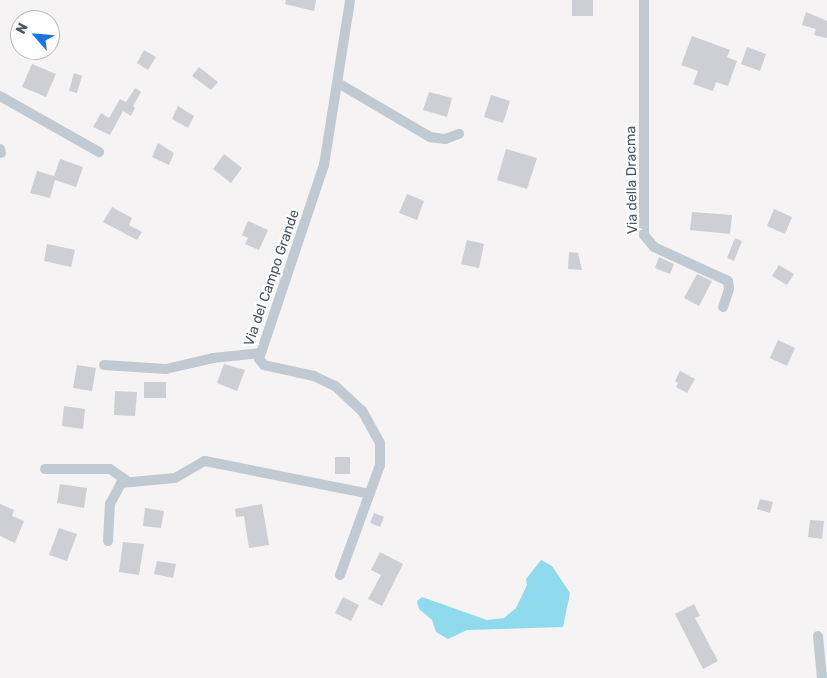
<!DOCTYPE html>
<style>
body{margin:0}
#map{position:relative;width:827px;height:678px;overflow:hidden;background:#f5f3f3;font-family:Rubik,sans-serif}
div>[style]{position:absolute}
[style*='--x']{left:calc(var(--x)*1px);top:calc(var(--y)*1px);width:calc(var(--w)*1px);rotate:calc(var(--a)*1deg)}
.water>*{inset:0;background:#90daee}
.building>*{inset:0;background:#cdcfd5}
.street>*{height:10px;margin:-5px;padding:0 5px;transform-origin:5px;border-radius:5px;background:#c1cad2}
span{translate:-50% -50%;white-space:nowrap;text-align:center;line-height:1.15;-webkit-text-stroke:5px #fff;paint-order:stroke}
.street-label{font-size:14px;color:#4a5661}
.north{position:absolute;left:10px;top:10px;width:50px;height:50px;box-sizing:border-box;background:#fff;border:1px solid #b7bbc0;border-radius:50%;rotate:297deg;font-size:14px;font-weight:700;line-height:20px;text-align:center;color:#4a5661}
.north::after{content:'';display:block;margin:auto;width:18px;height:22px;background:#1a73e8;clip-path:polygon(50% 0,100% 100%,50% 72%,0 100%)}
</style>
<div id="map">
<div class="water">
<div style="clip-path:polygon(541px 560px,552px 566px,570px 593px,563px 627px,467px 630px,448px 639px,436px 632px,432px 620px,419px 609px,417px 601px,422px 597px,487px 620px,504px 618px,516px 608px,527px 585px,526px 579px)"></div>
</div>
<div class="building">
<div style="clip-path:polygon(286px 0,316px 0,314px 11px,285px 4px)"></div>
<div style="clip-path:polygon(572px 0,593px 0,593px 16px,572px 16px)"></div>
<div style="clip-path:polygon(806px 12px,827px 21px,827px 38px,814px 35px,816px 29px,802px 25px)"></div>
<div style="clip-path:polygon(692px 36px,730px 50px,727px 57px,737px 61px,728px 86px,716px 82px,713px 91px,693px 84px,698px 71px,681px 65px)"></div>
<div style="clip-path:polygon(747px 47px,766px 54px,760px 71px,741px 64px)"></div>
<div style="clip-path:polygon(144px 50px,156px 57px,148px 70px,137px 63px)"></div>
<div style="clip-path:polygon(32px 64px,56px 74px,46px 97px,22px 87px)"></div>
<div style="clip-path:polygon(199px 67px,218px 82px,211px 90px,192px 76px)"></div>
<div style="clip-path:polygon(74px 73px,82px 76px,77px 93px,69px 91px)"></div>
<div style="clip-path:polygon(135px 88px,141px 92px,133px 106px,135px 108px,131px 116px,123px 111px,110px 135px,93px 127px,101px 113px,109px 118px,120px 99px,126px 102px)"></div>
<div style="clip-path:polygon(429px 92px,452px 98px,447px 117px,423px 110px)"></div>
<div style="clip-path:polygon(491px 95px,510px 101px,503px 123px,484px 117px)"></div>
<div style="clip-path:polygon(178px 106px,194px 116px,188px 128px,172px 119px)"></div>
<div style="clip-path:polygon(158px 143px,174px 153px,169px 165px,152px 157px)"></div>
<div style="clip-path:polygon(506px 149px,537px 158px,527px 189px,497px 180px)"></div>
<div style="clip-path:polygon(224px 154px,242px 168px,231px 183px,213px 169px)"></div>
<div style="clip-path:polygon(60px 159px,83px 167px,76px 187px,55px 180px,50px 198px,30px 193px,37px 171px,54px 176px)"></div>
<div style="clip-path:polygon(407px 194px,424px 201px,417px 220px,399px 213px)"></div>
<div style="clip-path:polygon(112px 207px,132px 218px,129px 225px,142px 232px,137px 240px,103px 222px)"></div>
<div style="clip-path:polygon(774px 209px,792px 217px,785px 234px,767px 226px)"></div>
<div style="clip-path:polygon(692px 212px,732px 215px,730px 234px,690px 230px)"></div>
<div style="clip-path:polygon(248px 221px,268px 230px,259px 250px,245px 244px,248px 238px,242px 235px)"></div>
<div style="clip-path:polygon(735px 238px,742px 241px,734px 261px,727px 258px)"></div>
<div style="clip-path:polygon(467px 240px,484px 244px,479px 268px,461px 264px)"></div>
<div style="clip-path:polygon(47px 244px,75px 250px,71px 267px,44px 261px)"></div>
<div style="clip-path:polygon(569px 252px,578px 253px,582px 270px,568px 269px)"></div>
<div style="clip-path:polygon(659px 257px,674px 264px,670px 274px,655px 268px)"></div>
<div style="clip-path:polygon(779px 265px,794px 274px,787px 285px,772px 276px)"></div>
<div style="clip-path:polygon(697px 274px,712px 281px,699px 306px,684px 298px)"></div>
<div style="clip-path:polygon(778px 340px,795px 348px,787px 366px,770px 358px)"></div>
<div style="clip-path:polygon(224px 364px,245px 370px,237px 391px,217px 383px)"></div>
<div style="clip-path:polygon(77px 365px,96px 368px,92px 391px,73px 388px)"></div>
<div style="clip-path:polygon(680px 371px,695px 379px,687px 393px,676px 387px,678px 383px,675px 381px)"></div>
<div style="clip-path:polygon(144px 382px,166px 382px,166px 398px,144px 398px)"></div>
<div style="clip-path:polygon(115px 391px,137px 392px,135px 416px,114px 415px)"></div>
<div style="clip-path:polygon(64px 406px,85px 409px,83px 429px,62px 426px)"></div>
<div style="clip-path:polygon(335px 457px,350px 457px,350px 474px,335px 474px)"></div>
<div style="clip-path:polygon(60px 484px,87px 488px,84px 508px,57px 503px)"></div>
<div style="clip-path:polygon(760px 499px,773px 502px,770px 513px,757px 509px)"></div>
<div style="clip-path:polygon(0 504px,14px 510px,12px 516px,24px 521px,15px 543px,0 536px)"></div>
<div style="clip-path:polygon(262px 504px,269px 545px,249px 548px,244px 516px,236px 517px,235px 509px)"></div>
<div style="clip-path:polygon(145px 508px,164px 511px,161px 528px,143px 526px)"></div>
<div style="clip-path:polygon(374px 513px,384px 517px,380px 527px,370px 523px)"></div>
<div style="clip-path:polygon(810px 520px,824px 521px,822px 539px,808px 537px)"></div>
<div style="clip-path:polygon(59px 528px,77px 534px,67px 561px,49px 555px)"></div>
<div style="clip-path:polygon(123px 542px,144px 544px,139px 575px,119px 572px)"></div>
<div style="clip-path:polygon(380px 552px,403px 564px,382px 606px,368px 599px,381px 575px,371px 570px)"></div>
<div style="clip-path:polygon(157px 561px,176px 564px,173px 578px,154px 574px)"></div>
<div style="clip-path:polygon(343px 597px,359px 605px,351px 621px,335px 613px)"></div>
<div style="clip-path:polygon(694px 604px,700px 616px,695px 618px,718px 661px,703px 669px,675px 614px)"></div>
</div>
<div class="street">
<div style="--x:644;--y:0;--w:235;--a:90"></div>
<div style="--x:644;--y:235;--w:16;--a:50"></div>
<div style="--x:654;--y:247;--w:81;--a:24.7"></div>
<div style="--x:728;--y:281;--w:8;--a:83"></div>
<div style="--x:729;--y:289;--w:19;--a:108"></div>
<div style="--x:338;--y:83;--w:107;--a:30.4"></div>
<div style="--x:430;--y:137;--w:15;--a:8"></div>
<div style="--x:445;--y:139;--w:15;--a:-20"></div>
<div style="--x:0;--y:96;--w:114;--a:29.5"></div>
<div style="--x:0;--y:149;--w:4;--a:76"></div>
<div style="--x:104;--y:365;--w:62;--a:3.7"></div>
<div style="--x:166;--y:369;--w:48;--a:-13.2"></div>
<div style="--x:213;--y:358;--w:47;--a:-6.1"></div>
<div style="--x:45;--y:469;--w:65;--a:0"></div>
<div style="--x:110;--y:469;--w:19;--a:35"></div>
<div style="--x:108;--y:541;--w:37;--a:-87"></div>
<div style="--x:110;--y:504;--w:24;--a:-62"></div>
<div style="--x:121;--y:483;--w:54;--a:-5.3"></div>
<div style="--x:175;--y:478;--w:34;--a:-30"></div>
<div style="--x:205;--y:461;--w:168;--a:11.3"></div>
<div style="--x:340;--y:575;--w:117;--a:-70"></div>
<div style="--x:380;--y:465;--w:22;--a:-90"></div>
<div style="--x:380;--y:443;--w:37;--a:-119"></div>
<div style="--x:362;--y:411;--w:37;--a:-137"></div>
<div style="--x:335;--y:386;--w:23;--a:-155"></div>
<div style="--x:314;--y:376;--w:51;--a:-167.6"></div>
<div style="--x:264;--y:365;--w:8;--a:-130"></div>
<div style="--x:259;--y:359;--w:205;--a:-71.5"></div>
<div style="--x:324;--y:165;--w:167;--a:-81"></div>
<div style="--x:818;--y:636;--w:42;--a:84.6"></div>
</div>
<div class="street-label">
<span style="left:632px;top:180px;rotate:-91deg">Via della Dracma</span>
<span style="left:272px;top:278px;rotate:-71deg">Via del Campo Grande</span>
</div>
<div class="north">N</div>
</div>
